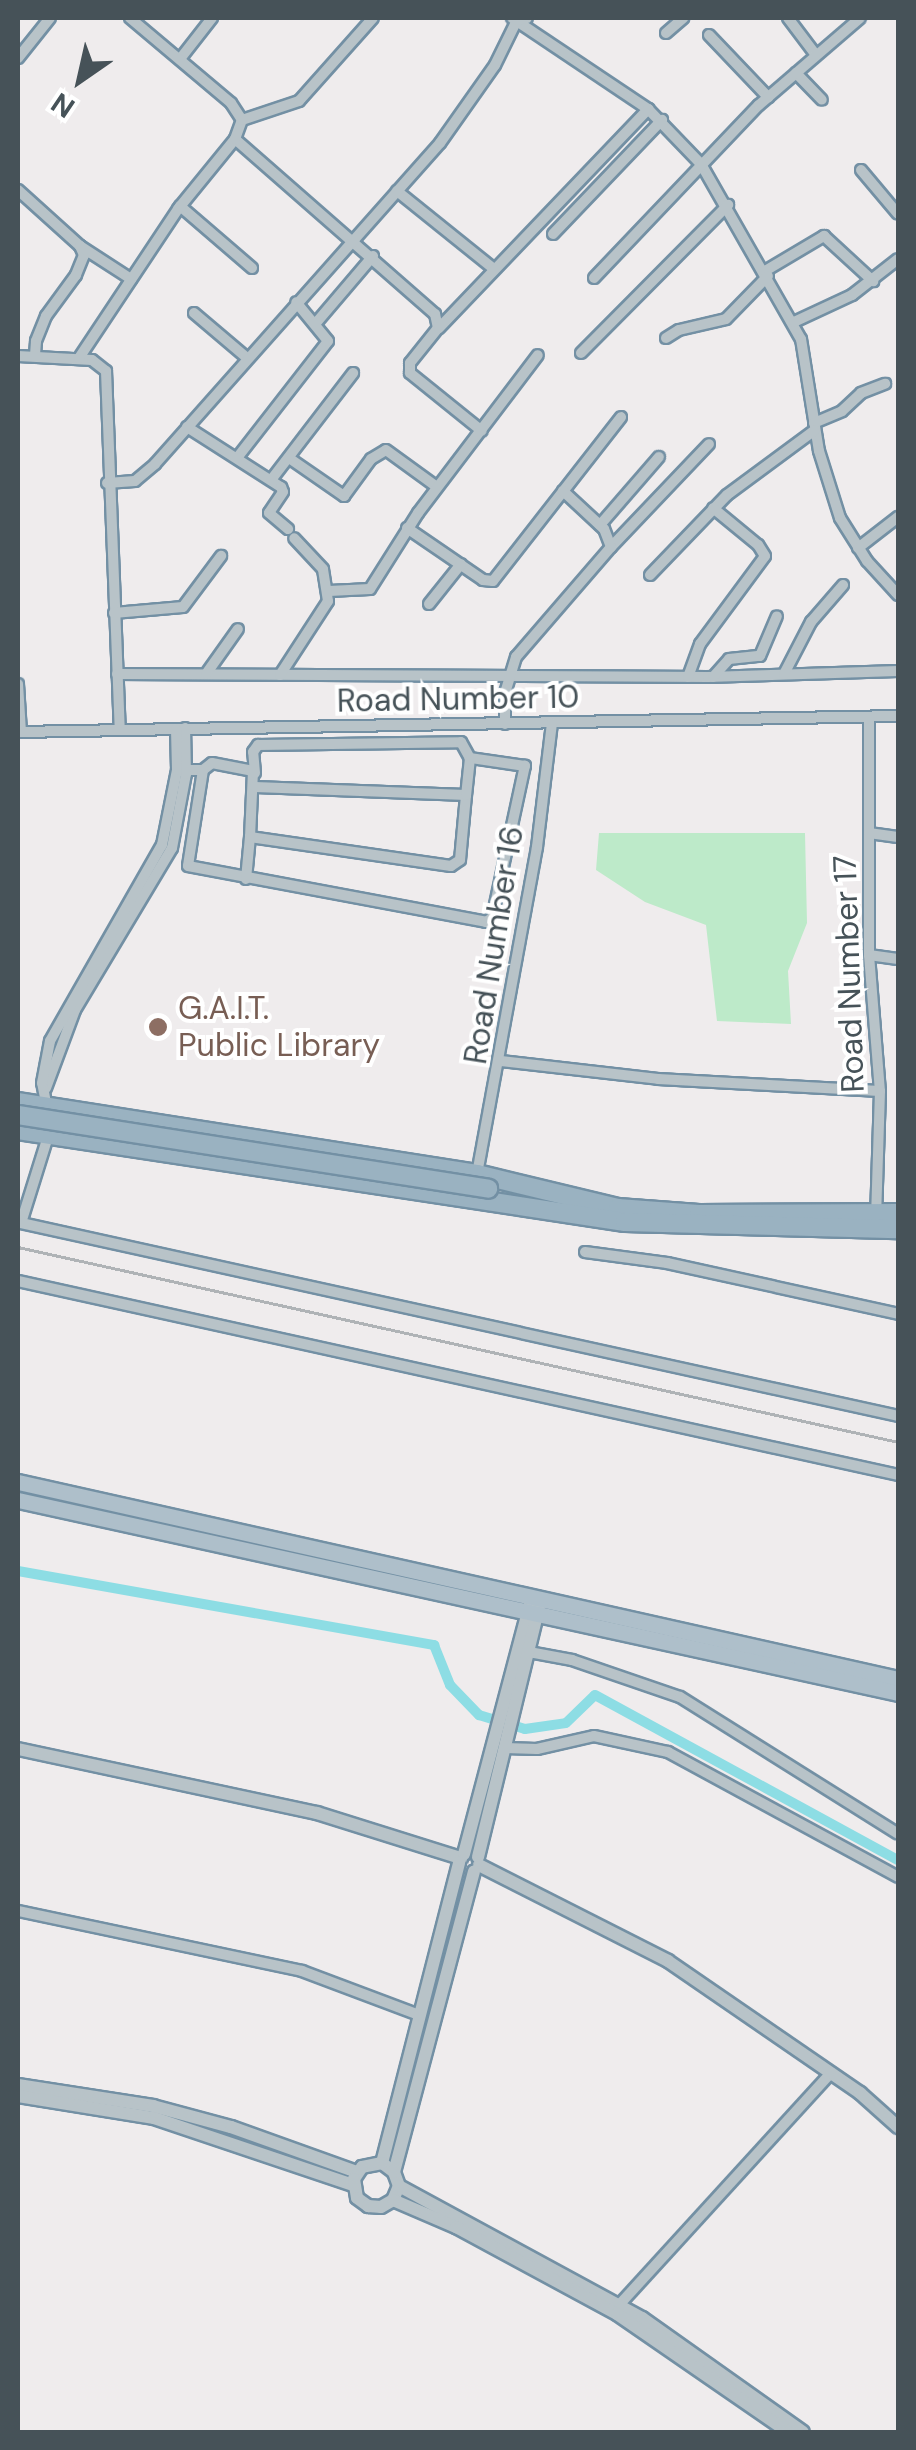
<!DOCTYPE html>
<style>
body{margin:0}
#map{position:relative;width:916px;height:2450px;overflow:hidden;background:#efeced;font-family:"DM Sans",sans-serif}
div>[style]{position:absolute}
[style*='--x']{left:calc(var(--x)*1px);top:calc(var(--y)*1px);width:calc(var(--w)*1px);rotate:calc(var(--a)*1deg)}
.green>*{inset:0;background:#bdeac9}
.canal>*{height:10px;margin:-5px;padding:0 5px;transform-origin:5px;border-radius:5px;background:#8ddde4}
.roads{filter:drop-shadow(2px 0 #7390a4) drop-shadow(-2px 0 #7390a4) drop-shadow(0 2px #7390a4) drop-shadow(0 -2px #7390a4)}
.minor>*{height:10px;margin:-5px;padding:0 5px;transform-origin:5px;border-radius:5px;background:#b8c3c8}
.tertiary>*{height:12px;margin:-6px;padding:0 6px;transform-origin:6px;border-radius:6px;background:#b8c3c8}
.primary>*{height:15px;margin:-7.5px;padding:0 7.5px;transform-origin:7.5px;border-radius:7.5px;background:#aebfca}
.trunk>*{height:18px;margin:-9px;padding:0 9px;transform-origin:9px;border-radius:9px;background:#9ab2c1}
.rail>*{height:2.5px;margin:-1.25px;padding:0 1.25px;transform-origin:1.25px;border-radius:1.25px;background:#afb3b6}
.bridges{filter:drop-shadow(2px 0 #7390a4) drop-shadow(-2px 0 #7390a4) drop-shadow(0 2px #7390a4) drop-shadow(0 -2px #7390a4)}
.trunk-bridge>*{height:18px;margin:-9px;padding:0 9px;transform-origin:9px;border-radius:9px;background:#9ab2c1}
.dots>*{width:28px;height:28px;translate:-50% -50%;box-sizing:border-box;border:5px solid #fff;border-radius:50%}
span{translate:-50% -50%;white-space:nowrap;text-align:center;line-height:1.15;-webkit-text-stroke:8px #fff;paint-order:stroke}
.street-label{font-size:32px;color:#465258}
.education-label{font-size:32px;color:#785e54}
.left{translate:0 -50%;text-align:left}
.frame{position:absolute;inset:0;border:20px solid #465258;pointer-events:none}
.north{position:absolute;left:30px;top:30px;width:100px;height:100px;-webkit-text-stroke:8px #fff;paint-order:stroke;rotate:214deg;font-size:28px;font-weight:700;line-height:40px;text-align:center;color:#465258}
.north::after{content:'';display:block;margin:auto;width:35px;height:45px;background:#465258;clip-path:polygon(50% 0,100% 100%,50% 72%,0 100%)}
</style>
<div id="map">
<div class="green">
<div style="clip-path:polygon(599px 833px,805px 833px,807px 923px,788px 971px,791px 1024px,717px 1021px,706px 925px,645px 902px,596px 870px)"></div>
</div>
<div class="canal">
<div style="--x:18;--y:1571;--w:423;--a:10.1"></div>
<div style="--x:434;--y:1645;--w:43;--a:68.2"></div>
<div style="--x:450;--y:1685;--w:42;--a:46"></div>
<div style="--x:479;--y:1715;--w:48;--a:16.9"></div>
<div style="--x:525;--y:1729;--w:41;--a:-8.3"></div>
<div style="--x:566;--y:1723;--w:40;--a:-44"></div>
<div style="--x:595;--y:1695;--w:345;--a:28.6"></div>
</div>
<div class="roads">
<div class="minor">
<div style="--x:512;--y:18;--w:164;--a:33.8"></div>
<div style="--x:648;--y:109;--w:76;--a:46.1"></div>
<div style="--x:701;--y:164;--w:202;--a:60.3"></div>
<div style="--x:801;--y:339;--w:113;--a:80.9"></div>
<div style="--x:819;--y:451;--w:70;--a:72.6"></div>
<div style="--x:840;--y:518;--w:51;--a:57.9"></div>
<div style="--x:867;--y:561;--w:46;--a:47.6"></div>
<div style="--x:788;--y:18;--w:46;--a:52.9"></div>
<div style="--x:666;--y:33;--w:23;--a:-41"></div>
<div style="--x:709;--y:35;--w:86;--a:46.4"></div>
<div style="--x:18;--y:58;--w:51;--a:-51.3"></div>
<div style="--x:180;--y:59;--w:52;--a:-52"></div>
<div style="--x:796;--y:73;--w:37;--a:46"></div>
<div style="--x:242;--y:120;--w:60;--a:-18.4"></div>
<div style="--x:299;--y:101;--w:111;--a:-48.3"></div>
<div style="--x:235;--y:139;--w:266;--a:41.2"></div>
<div style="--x:435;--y:314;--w:14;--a:78"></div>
<div style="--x:438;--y:328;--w:45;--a:128.7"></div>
<div style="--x:410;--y:363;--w:10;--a:90"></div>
<div style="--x:410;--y:373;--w:92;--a:38.9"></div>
<div style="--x:861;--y:170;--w:57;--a:49.9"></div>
<div style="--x:18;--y:190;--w:84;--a:42.1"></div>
<div style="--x:80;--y:246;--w:10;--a:66"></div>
<div style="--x:84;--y:255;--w:22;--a:112"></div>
<div style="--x:76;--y:275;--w:51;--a:126.2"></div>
<div style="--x:46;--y:316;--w:27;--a:112"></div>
<div style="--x:36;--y:341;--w:15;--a:94"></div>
<div style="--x:397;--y:191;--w:124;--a:38.8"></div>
<div style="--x:180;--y:206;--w:95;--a:40.7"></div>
<div style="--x:553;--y:234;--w:158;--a:-46.3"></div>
<div style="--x:80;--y:246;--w:61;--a:32.9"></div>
<div style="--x:765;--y:271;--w:69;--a:-30.7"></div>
<div style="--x:824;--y:236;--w:67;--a:42.6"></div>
<div style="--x:594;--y:278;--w:239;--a:-46.4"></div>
<div style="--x:759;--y:105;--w:133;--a:-40.7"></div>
<div style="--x:194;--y:313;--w:70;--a:40.3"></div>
<div style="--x:794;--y:322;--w:64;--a:-25"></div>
<div style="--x:852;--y:295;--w:58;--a:-38"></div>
<div style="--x:316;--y:323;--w:88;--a:-49.6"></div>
<div style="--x:439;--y:328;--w:303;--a:-46.3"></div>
<div style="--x:666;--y:338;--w:15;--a:-32"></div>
<div style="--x:679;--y:330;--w:48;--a:-13.2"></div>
<div style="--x:726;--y:319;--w:60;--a:-45.7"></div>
<div style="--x:581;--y:353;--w:209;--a:-45.2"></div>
<div style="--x:18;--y:356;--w:74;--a:3.1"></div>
<div style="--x:92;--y:360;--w:18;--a:38"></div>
<div style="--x:106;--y:371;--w:358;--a:87.8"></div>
<div style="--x:79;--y:358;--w:179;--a:-56.4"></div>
<div style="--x:178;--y:209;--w:90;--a:-50.8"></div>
<div style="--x:235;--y:139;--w:20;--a:-70"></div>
<div style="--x:242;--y:120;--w:20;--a:-123"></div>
<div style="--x:231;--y:103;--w:132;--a:-139.9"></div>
<div style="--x:814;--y:423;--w:30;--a:-23"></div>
<div style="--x:842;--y:411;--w:26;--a:-43"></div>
<div style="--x:861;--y:393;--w:26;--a:-21"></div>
<div style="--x:187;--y:427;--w:112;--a:32.6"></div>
<div style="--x:281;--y:487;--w:5;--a:68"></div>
<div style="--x:283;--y:492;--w:25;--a:124"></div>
<div style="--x:269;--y:513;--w:25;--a:40"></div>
<div style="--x:237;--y:458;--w:148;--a:-52.1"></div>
<div style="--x:328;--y:341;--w:50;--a:-129.4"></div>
<div style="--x:289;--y:458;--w:67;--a:34.6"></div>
<div style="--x:344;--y:496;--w:46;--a:-53.9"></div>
<div style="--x:371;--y:459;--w:17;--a:-31"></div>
<div style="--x:386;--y:450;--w:63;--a:36"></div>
<div style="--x:271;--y:480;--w:135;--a:-52.5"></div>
<div style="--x:107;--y:483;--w:28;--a:-4"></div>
<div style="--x:135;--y:481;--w:26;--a:-40"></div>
<div style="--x:155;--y:464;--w:429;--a:-48.4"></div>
<div style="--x:440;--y:143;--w:95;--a:-54.8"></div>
<div style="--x:495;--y:65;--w:50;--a:-63.9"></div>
<div style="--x:517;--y:20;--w:10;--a:-11"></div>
<div style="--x:600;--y:525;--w:90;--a:-49.1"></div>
<div style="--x:407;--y:528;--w:92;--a:34.4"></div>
<div style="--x:483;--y:580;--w:10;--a:6"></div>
<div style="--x:493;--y:581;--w:208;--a:-52"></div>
<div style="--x:611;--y:547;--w:142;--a:-46.4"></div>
<div style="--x:858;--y:548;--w:51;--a:-37.8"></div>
<div style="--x:650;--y:575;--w:111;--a:-46.1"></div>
<div style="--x:727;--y:495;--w:109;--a:-36.5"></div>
<div style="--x:329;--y:591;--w:41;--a:-2.8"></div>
<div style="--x:370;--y:589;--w:90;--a:-57.7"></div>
<div style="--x:418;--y:513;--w:198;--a:-52.8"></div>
<div style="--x:429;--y:604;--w:51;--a:-51.3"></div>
<div style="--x:114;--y:613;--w:69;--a:-5"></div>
<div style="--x:183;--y:607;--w:64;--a:-53.3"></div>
<div style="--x:117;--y:674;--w:591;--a:0.29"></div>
<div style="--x:708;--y:677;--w:190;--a:-1.8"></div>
<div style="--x:206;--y:674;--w:55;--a:-54.6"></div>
<div style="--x:784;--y:674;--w:59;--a:-62.6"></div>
<div style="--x:811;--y:622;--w:49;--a:-49.1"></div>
<div style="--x:280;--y:675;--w:88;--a:-57"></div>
<div style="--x:328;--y:601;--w:32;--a:-99"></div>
<div style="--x:323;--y:569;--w:42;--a:-133.1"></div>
<div style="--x:688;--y:677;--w:35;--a:-70"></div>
<div style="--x:700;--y:644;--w:109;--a:-53.5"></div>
<div style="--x:765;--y:556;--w:13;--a:-122"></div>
<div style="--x:758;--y:545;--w:58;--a:-140.6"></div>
<div style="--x:713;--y:677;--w:24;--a:-48"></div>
<div style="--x:729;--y:659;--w:31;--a:-6"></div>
<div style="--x:760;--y:656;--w:43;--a:-67"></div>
<div style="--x:18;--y:684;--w:48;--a:86.4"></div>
<div style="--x:869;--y:717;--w:238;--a:90"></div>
<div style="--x:869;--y:955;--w:136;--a:85.4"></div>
<div style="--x:880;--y:1091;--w:125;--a:91.8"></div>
<div style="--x:505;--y:724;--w:31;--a:-90"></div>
<div style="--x:505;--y:693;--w:38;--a:-73"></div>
<div style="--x:516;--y:657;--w:145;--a:-49.2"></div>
<div style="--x:611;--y:547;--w:19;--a:-111"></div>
<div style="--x:604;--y:529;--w:56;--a:-137.2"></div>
<div style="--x:18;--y:732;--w:880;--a:-1.04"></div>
<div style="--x:177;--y:770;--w:26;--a:0"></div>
<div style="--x:203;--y:770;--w:11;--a:-38"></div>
<div style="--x:212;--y:763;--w:42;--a:11"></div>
<div style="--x:253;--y:771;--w:66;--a:92.6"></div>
<div style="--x:250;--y:837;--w:203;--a:8.2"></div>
<div style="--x:451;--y:866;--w:11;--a:-34"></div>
<div style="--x:460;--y:860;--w:65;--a:-84.7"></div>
<div style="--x:466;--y:795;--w:211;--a:-177.8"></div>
<div style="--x:203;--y:770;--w:97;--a:98.9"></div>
<div style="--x:188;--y:866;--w:303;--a:10.6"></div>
<div style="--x:486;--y:922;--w:7;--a:-34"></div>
<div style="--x:492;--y:918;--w:156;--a:-77.8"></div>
<div style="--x:525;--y:766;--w:56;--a:-171.7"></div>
<div style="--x:470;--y:758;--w:37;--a:96"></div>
<div style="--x:255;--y:773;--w:21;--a:-95"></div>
<div style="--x:253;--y:752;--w:9;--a:-54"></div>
<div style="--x:258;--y:745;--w:203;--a:-0.8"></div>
<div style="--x:461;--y:742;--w:18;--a:61"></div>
<div style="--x:869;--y:833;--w:29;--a:8"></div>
<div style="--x:246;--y:879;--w:42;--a:-84.6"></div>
<div style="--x:869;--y:955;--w:29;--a:8"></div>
<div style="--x:501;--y:1061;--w:158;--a:6.5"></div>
<div style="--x:658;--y:1079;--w:222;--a:3.1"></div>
<div style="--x:46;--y:1088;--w:83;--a:-69.6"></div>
<div style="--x:75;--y:1010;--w:189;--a:-59.1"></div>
<div style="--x:172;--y:848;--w:75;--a:-79.3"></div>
<div style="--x:186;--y:774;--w:46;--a:-91.2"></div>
<div style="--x:47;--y:1108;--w:25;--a:-101"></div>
<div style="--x:42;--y:1083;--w:43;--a:-79.2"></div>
<div style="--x:50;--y:1041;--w:226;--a:-60.3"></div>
<div style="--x:162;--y:845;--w:76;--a:-78.7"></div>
<div style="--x:177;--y:770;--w:41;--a:-91.4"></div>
<div style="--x:50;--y:1130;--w:97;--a:107.3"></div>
<div style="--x:21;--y:1223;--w:898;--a:12.41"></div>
<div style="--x:477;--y:1174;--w:332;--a:-79.6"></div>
<div style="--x:537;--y:847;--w:125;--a:-83.1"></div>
<div style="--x:585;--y:1252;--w:83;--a:7.6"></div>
<div style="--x:667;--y:1263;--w:237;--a:12.4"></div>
<div style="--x:18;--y:1281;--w:901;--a:12.43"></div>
<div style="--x:529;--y:1652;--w:44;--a:10.5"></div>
<div style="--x:572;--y:1660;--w:114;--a:18.9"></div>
<div style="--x:680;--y:1697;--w:257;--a:32.1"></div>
<div style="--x:505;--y:1748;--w:32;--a:2"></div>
<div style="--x:537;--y:1749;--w:58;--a:-12.8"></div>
<div style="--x:594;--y:1736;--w:76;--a:12.2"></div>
<div style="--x:668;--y:1752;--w:262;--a:28.5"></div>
<div style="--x:18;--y:1911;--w:290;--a:11.9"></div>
<div style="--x:302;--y:1971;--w:125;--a:20.6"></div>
<div style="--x:620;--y:2304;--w:313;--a:-47.6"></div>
</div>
<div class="tertiary">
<div style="--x:18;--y:1749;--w:306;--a:12.1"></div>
<div style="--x:317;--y:1813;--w:151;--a:17.4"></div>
<div style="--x:464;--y:1854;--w:258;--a:-75.2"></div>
<div style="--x:478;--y:1857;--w:257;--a:-76.3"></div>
<div style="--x:479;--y:1865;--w:212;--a:26.9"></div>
<div style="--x:668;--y:1961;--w:233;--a:34.5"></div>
<div style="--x:860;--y:2093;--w:51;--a:41.8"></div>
<div style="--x:18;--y:2085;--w:137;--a:8.8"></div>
<div style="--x:153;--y:2106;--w:81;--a:15.1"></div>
<div style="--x:231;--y:2127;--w:134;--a:19.7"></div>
<div style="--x:18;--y:2096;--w:138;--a:9.2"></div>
<div style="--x:154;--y:2118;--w:210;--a:18.6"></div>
<div style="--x:382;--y:2163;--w:310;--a:-75.6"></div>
<div style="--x:394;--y:2172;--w:15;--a:-143"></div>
<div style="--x:382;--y:2163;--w:20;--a:169"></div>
<div style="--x:362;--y:2167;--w:14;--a:124"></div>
<div style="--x:354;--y:2179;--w:19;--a:81"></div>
<div style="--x:357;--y:2198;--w:14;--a:36"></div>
<div style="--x:368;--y:2206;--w:13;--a:4"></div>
<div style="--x:381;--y:2207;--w:14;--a:-30"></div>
<div style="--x:393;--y:2200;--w:15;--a:-67"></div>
<div style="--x:399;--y:2186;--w:15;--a:-110"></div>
<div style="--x:394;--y:2172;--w:311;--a:-75.1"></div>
<div style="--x:399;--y:2186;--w:277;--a:28.5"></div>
<div style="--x:642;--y:2318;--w:197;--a:35.3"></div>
<div style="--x:393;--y:2200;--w:69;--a:23.2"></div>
<div style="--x:456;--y:2227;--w:183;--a:28.4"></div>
<div style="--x:617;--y:2314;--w:208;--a:34.6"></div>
</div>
<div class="primary">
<div style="--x:18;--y:1482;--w:902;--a:12.62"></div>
<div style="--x:18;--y:1500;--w:901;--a:12.37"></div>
</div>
<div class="trunk">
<div style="--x:18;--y:1102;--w:465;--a:8.9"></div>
<div style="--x:477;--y:1174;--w:145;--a:13.6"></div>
<div style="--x:618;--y:1208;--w:81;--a:4.2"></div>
<div style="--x:699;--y:1214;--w:199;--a:-0.3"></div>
<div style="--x:18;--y:1130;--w:614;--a:8.62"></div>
<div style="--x:625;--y:1222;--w:273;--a:1.5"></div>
</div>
</div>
<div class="rail">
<div style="--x:18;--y:1247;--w:901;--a:12.49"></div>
</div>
<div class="bridges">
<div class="trunk-bridge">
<div style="--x:18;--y:1115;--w:476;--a:8.9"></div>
</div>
</div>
<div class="dots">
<div style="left:158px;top:1027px;background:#8d6e63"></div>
</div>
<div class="street-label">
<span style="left:458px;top:699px;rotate:-1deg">Road Number 10</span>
<span style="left:494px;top:945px;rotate:-81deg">Road Number 16</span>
<span style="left:849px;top:974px;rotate:-92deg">Road Number 17</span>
</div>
<div class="education-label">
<span class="left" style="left:178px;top:1027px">G.A.I.T.<br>Public Library</span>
</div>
<div class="frame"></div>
<div class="north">N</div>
</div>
